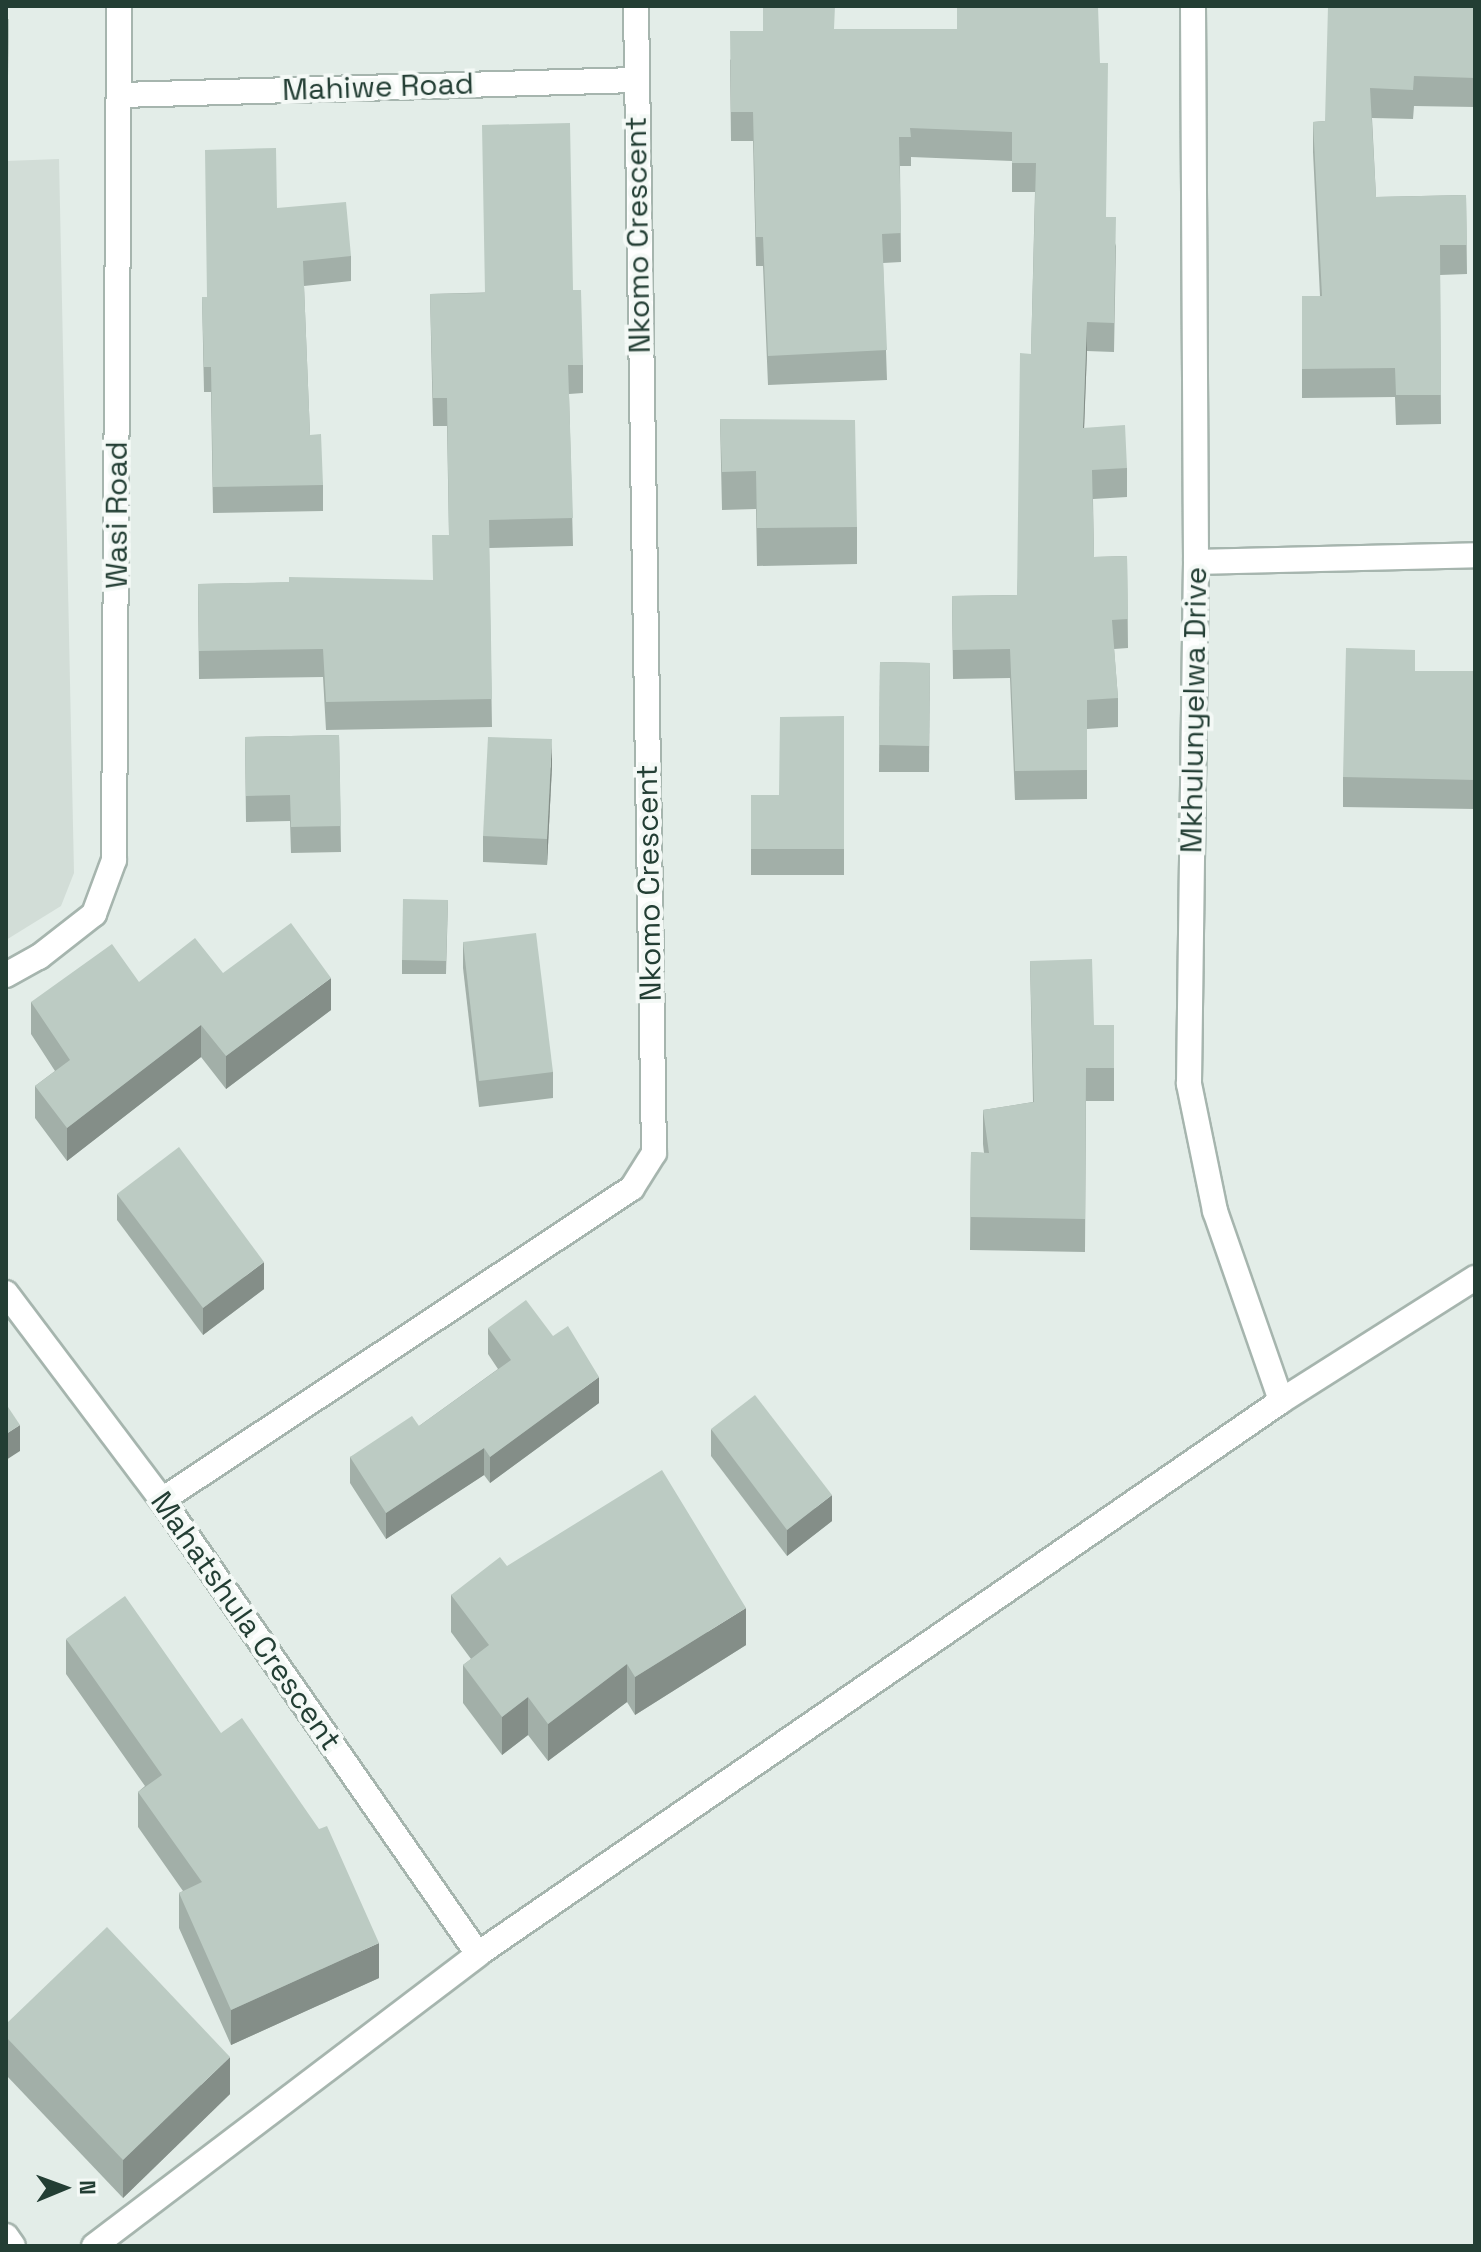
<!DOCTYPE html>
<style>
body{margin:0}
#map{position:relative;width:1481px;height:2252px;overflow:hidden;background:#e3ede8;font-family:"Space Grotesk",sans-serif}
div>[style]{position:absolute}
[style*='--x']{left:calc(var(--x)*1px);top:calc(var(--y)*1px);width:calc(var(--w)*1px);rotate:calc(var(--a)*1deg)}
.built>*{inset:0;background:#d2ddd7}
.roads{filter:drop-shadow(2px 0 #a6b5ae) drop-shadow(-2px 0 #a6b5ae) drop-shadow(0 2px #a6b5ae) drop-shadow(0 -2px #a6b5ae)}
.minor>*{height:24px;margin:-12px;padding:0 12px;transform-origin:12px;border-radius:12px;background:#fff}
.wall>*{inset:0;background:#a2afa8}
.shaded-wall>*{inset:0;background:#848e88}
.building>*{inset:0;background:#bccbc3}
span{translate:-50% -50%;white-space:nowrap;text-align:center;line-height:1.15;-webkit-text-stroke:8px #f4f9f6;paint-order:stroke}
.street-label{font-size:30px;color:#233e34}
.frame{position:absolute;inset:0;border:8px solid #233e34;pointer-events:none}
.north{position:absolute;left:24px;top:2148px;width:80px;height:80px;-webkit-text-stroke:6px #f4f9f6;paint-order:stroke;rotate:89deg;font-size:22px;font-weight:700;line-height:32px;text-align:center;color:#233e34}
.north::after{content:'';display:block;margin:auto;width:28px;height:36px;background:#233e34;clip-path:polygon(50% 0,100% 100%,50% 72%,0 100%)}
</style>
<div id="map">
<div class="built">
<div style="clip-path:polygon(59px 159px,74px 873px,61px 906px,6px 940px,6px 161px)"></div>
</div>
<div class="roads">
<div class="minor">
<div style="--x:1193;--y:6;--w:556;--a:89.69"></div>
<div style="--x:1196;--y:562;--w:522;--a:90.77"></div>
<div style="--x:1189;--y:1084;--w:130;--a:78.4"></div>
<div style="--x:1215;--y:1211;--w:201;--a:70.8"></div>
<div style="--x:121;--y:95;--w:514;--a:-1.67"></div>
<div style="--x:1196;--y:562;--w:279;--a:-1.4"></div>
<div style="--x:6;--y:975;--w:38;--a:-29"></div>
<div style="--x:39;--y:957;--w:70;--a:-38"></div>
<div style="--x:94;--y:914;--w:58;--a:-69.7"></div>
<div style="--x:114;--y:860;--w:854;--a:-89.66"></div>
<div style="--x:6;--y:1293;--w:259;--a:53"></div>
<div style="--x:162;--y:1500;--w:553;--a:55.16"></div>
<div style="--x:162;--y:1500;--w:564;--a:-33.58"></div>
<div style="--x:632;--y:1188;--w:41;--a:-57.8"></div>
<div style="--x:654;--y:1153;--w:1147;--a:-90.9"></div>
<div style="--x:6;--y:2236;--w:12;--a:55"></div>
<div style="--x:94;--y:2246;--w:482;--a:-37.2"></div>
<div style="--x:478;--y:1954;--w:975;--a:-34.55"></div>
<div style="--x:1281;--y:1401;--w:230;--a:-32.4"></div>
</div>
</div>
<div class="wall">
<div style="clip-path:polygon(1475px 6px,1475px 107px,1414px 106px,1413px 119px,1372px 118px,1376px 197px,1466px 195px,1467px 274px,1440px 275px,1441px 424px,1396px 425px,1395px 397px,1302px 398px,1302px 296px,1320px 296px,1313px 152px,1313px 122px,1325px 121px)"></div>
<div style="clip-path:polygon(6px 19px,9px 19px,7px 134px,6px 134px)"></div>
<div style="clip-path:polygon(835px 29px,1100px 63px,1106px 217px,1116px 246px,1114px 352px,1087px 351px,1084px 428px,1127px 468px,1127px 497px,1093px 499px,1094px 557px,1127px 556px,1128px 648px,1114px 649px,1118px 698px,1118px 727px,1087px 729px,1087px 799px,1015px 800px,1010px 678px,953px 679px,952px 596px,1017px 595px,1031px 354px,1035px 192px,1012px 192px,1012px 161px,911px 157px,911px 166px,900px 166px,901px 262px,883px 263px,887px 380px,768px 385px,763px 266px,756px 266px,753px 141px,731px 141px,730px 60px,763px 31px)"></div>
<div style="clip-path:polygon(277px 208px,351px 256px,351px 281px,304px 286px,310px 435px,323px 485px,323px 511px,213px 513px,211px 392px,204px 392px,202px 297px,207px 297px)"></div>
<div style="clip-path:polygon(573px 290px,583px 365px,583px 393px,569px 394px,573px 546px,489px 548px,492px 727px,326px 730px,323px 677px,199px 679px,198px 584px,433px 580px,449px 535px,447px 426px,433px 426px,430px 294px)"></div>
<div style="clip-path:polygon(720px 419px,857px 527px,857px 564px,757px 566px,756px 509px,722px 510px)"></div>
<div style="clip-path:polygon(880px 662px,930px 663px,929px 772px,879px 772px)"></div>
<div style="clip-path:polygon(1475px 671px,1475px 809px,1343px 807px,1343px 777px)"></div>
<div style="clip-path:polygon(844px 716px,844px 875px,751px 875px,751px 795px,779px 795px)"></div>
<div style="clip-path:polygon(339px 735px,341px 852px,291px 853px,290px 821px,246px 822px,245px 737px)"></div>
<div style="clip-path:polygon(552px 766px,547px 865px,483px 862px,483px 836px)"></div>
<div style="clip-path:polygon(448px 900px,446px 974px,402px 974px,402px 960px)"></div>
<div style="clip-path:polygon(463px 942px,553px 1072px,553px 1098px,479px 1107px,463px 968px)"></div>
<div style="clip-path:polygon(1030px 961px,1094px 1025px,1114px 1025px,1114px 1101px,1086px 1101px,1085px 1252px,970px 1250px,971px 1152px,984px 1153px,983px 1144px,983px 1110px,1033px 1102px)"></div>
<div style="clip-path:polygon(223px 973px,331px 1010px,226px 1089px,201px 1057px,67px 1161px,35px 1118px,35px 1086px,55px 1071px,31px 1034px,31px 1002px,139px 982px)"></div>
<div style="clip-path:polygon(117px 1194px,264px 1289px,203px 1335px,117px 1220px)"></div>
<div style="clip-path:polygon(488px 1328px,599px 1403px,490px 1483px,484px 1475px,386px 1539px,350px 1483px,350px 1457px,419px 1426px,498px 1369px,488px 1354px)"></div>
<div style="clip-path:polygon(711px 1429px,832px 1521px,787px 1556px,711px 1456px)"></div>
<div style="clip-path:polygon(507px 1566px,746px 1645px,635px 1715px,627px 1702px,548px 1761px,528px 1735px,502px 1755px,463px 1703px,463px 1665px,471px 1659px,451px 1632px,451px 1595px)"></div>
<div style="clip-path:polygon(66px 1639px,379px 1978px,231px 2045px,179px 1928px,179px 1893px,183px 1891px,138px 1827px,138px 1792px,145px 1786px,66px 1674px)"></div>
<div style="clip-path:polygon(6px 2024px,230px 2094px,123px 2198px,6px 2075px)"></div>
</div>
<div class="shaded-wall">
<div style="clip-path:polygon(1087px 322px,1087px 351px,1083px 457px,1083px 428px)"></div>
<div style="clip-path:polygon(552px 739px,552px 766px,547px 865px,547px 839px)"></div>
<div style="clip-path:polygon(331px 978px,331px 1010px,226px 1089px,226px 1056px)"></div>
<div style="clip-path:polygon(201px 1025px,201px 1057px,67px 1161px,67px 1128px)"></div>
<div style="clip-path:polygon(264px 1262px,264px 1289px,203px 1335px,203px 1308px)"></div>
<div style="clip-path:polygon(599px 1377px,599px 1403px,490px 1483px,490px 1457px)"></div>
<div style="clip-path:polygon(20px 1425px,20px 1451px,6px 1460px,6px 1434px)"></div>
<div style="clip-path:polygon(484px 1448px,484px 1475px,386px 1539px,386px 1513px)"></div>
<div style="clip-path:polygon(832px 1495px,832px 1521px,787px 1556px,787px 1530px)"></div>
<div style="clip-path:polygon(746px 1608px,746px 1645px,635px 1715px,635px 1677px)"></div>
<div style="clip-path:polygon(627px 1664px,627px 1702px,548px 1761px,548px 1724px)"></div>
<div style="clip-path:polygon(528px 1697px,528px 1735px,502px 1755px,502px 1717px)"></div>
<div style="clip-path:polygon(379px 1943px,379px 1978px,231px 2045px,231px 2010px)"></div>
<div style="clip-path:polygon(230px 2057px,230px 2094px,123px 2198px,123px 2160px)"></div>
</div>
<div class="building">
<div style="clip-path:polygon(763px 6px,835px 6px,834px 29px,957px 29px,957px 6px,1098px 6px,1100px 63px,1108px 63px,1106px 217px,1116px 217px,1114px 323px,1087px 322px,1083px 428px,1125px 425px,1127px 468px,1092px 470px,1094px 557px,1127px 556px,1128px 619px,1112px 620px,1118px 698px,1087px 700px,1087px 770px,1015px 771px,1010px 649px,953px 650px,952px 596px,1017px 595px,1020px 353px,1031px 354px,1036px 163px,1012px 163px,1012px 132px,910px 128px,911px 137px,899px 137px,901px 233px,882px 234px,887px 350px,768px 356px,763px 237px,756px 237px,753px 112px,731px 112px,730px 31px,763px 31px)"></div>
<div style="clip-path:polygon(1328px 6px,1475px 6px,1475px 78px,1414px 76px,1413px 90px,1370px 88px,1376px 197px,1466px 195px,1467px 245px,1440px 245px,1441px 395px,1396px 395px,1395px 368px,1302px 369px,1302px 296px,1322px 296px,1313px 122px,1325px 121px)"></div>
<div style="clip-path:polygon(6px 19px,9px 19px,7px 96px,6px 96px)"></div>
<div style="clip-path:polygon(570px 123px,573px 290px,581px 290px,583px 365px,568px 365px,573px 518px,489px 520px,492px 699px,326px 702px,323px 649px,199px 651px,198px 584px,289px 582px,289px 577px,433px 580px,432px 535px,449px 535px,447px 398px,433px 398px,430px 294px,485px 293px,482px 125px)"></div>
<div style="clip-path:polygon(276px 148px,277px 208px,346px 202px,351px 256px,303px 261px,310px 435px,321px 434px,323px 485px,213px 487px,211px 367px,204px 367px,202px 297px,207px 297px,205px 150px)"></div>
<div style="clip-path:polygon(720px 419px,855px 420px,857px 527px,757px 528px,756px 471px,722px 472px)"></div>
<div style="clip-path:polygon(1346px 648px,1415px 650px,1415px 671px,1475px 671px,1475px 780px,1343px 777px)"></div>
<div style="clip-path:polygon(880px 662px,930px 663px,929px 746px,879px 745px)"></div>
<div style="clip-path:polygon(844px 716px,844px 849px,751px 849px,751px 795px,779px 795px,780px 717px)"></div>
<div style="clip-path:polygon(339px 735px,341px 826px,291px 827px,290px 795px,246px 796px,245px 737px)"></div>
<div style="clip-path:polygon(488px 737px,552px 739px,547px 839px,483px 836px)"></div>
<div style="clip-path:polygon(403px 899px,448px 900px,446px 961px,402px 960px)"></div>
<div style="clip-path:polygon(291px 923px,331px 978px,226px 1056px,201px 1025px,67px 1128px,35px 1086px,70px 1060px,31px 1002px,112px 944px,139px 982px,195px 938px,223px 973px)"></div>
<div style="clip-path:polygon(536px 933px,553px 1072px,479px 1081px,463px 942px)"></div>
<div style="clip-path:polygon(1092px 959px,1094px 1025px,1114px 1025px,1114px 1068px,1086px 1068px,1085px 1219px,970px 1217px,971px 1152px,989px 1153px,983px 1110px,1034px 1102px,1030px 961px)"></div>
<div style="clip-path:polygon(179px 1147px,264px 1262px,203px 1308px,117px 1194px)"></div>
<div style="clip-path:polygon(526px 1300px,553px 1336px,568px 1326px,599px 1377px,490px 1457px,484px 1448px,386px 1513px,350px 1457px,412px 1416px,419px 1426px,511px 1360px,488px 1328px)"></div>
<div style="clip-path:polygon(755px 1395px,832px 1495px,787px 1530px,711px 1429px)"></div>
<div style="clip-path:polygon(6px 1404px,20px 1425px,6px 1434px)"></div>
<div style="clip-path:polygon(662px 1470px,746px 1608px,635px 1677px,627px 1664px,548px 1724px,528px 1697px,502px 1717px,463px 1665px,489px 1645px,451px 1595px,500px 1557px,507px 1566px)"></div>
<div style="clip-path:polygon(125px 1596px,221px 1733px,242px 1718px,319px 1829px,327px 1826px,379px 1943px,231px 2010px,179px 1893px,202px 1882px,138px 1792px,162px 1775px,66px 1639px)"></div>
<div style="clip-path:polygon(107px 1927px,230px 2057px,123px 2160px,6px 2037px,6px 2024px)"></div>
</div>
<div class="street-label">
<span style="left:378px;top:87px;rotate:-2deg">Mahiwe Road</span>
<span style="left:638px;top:235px;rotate:-91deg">Nkomo Crescent</span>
<span style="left:117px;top:515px;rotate:-90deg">Wasi Road</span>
<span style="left:1194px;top:710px;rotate:-89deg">Mkhulunyelwa Drive</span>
<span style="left:649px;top:883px;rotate:-91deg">Nkomo Crescent</span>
<span style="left:246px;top:1621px;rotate:55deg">Mahatshula Crescent</span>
</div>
<div class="frame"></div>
<div class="north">N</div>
</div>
